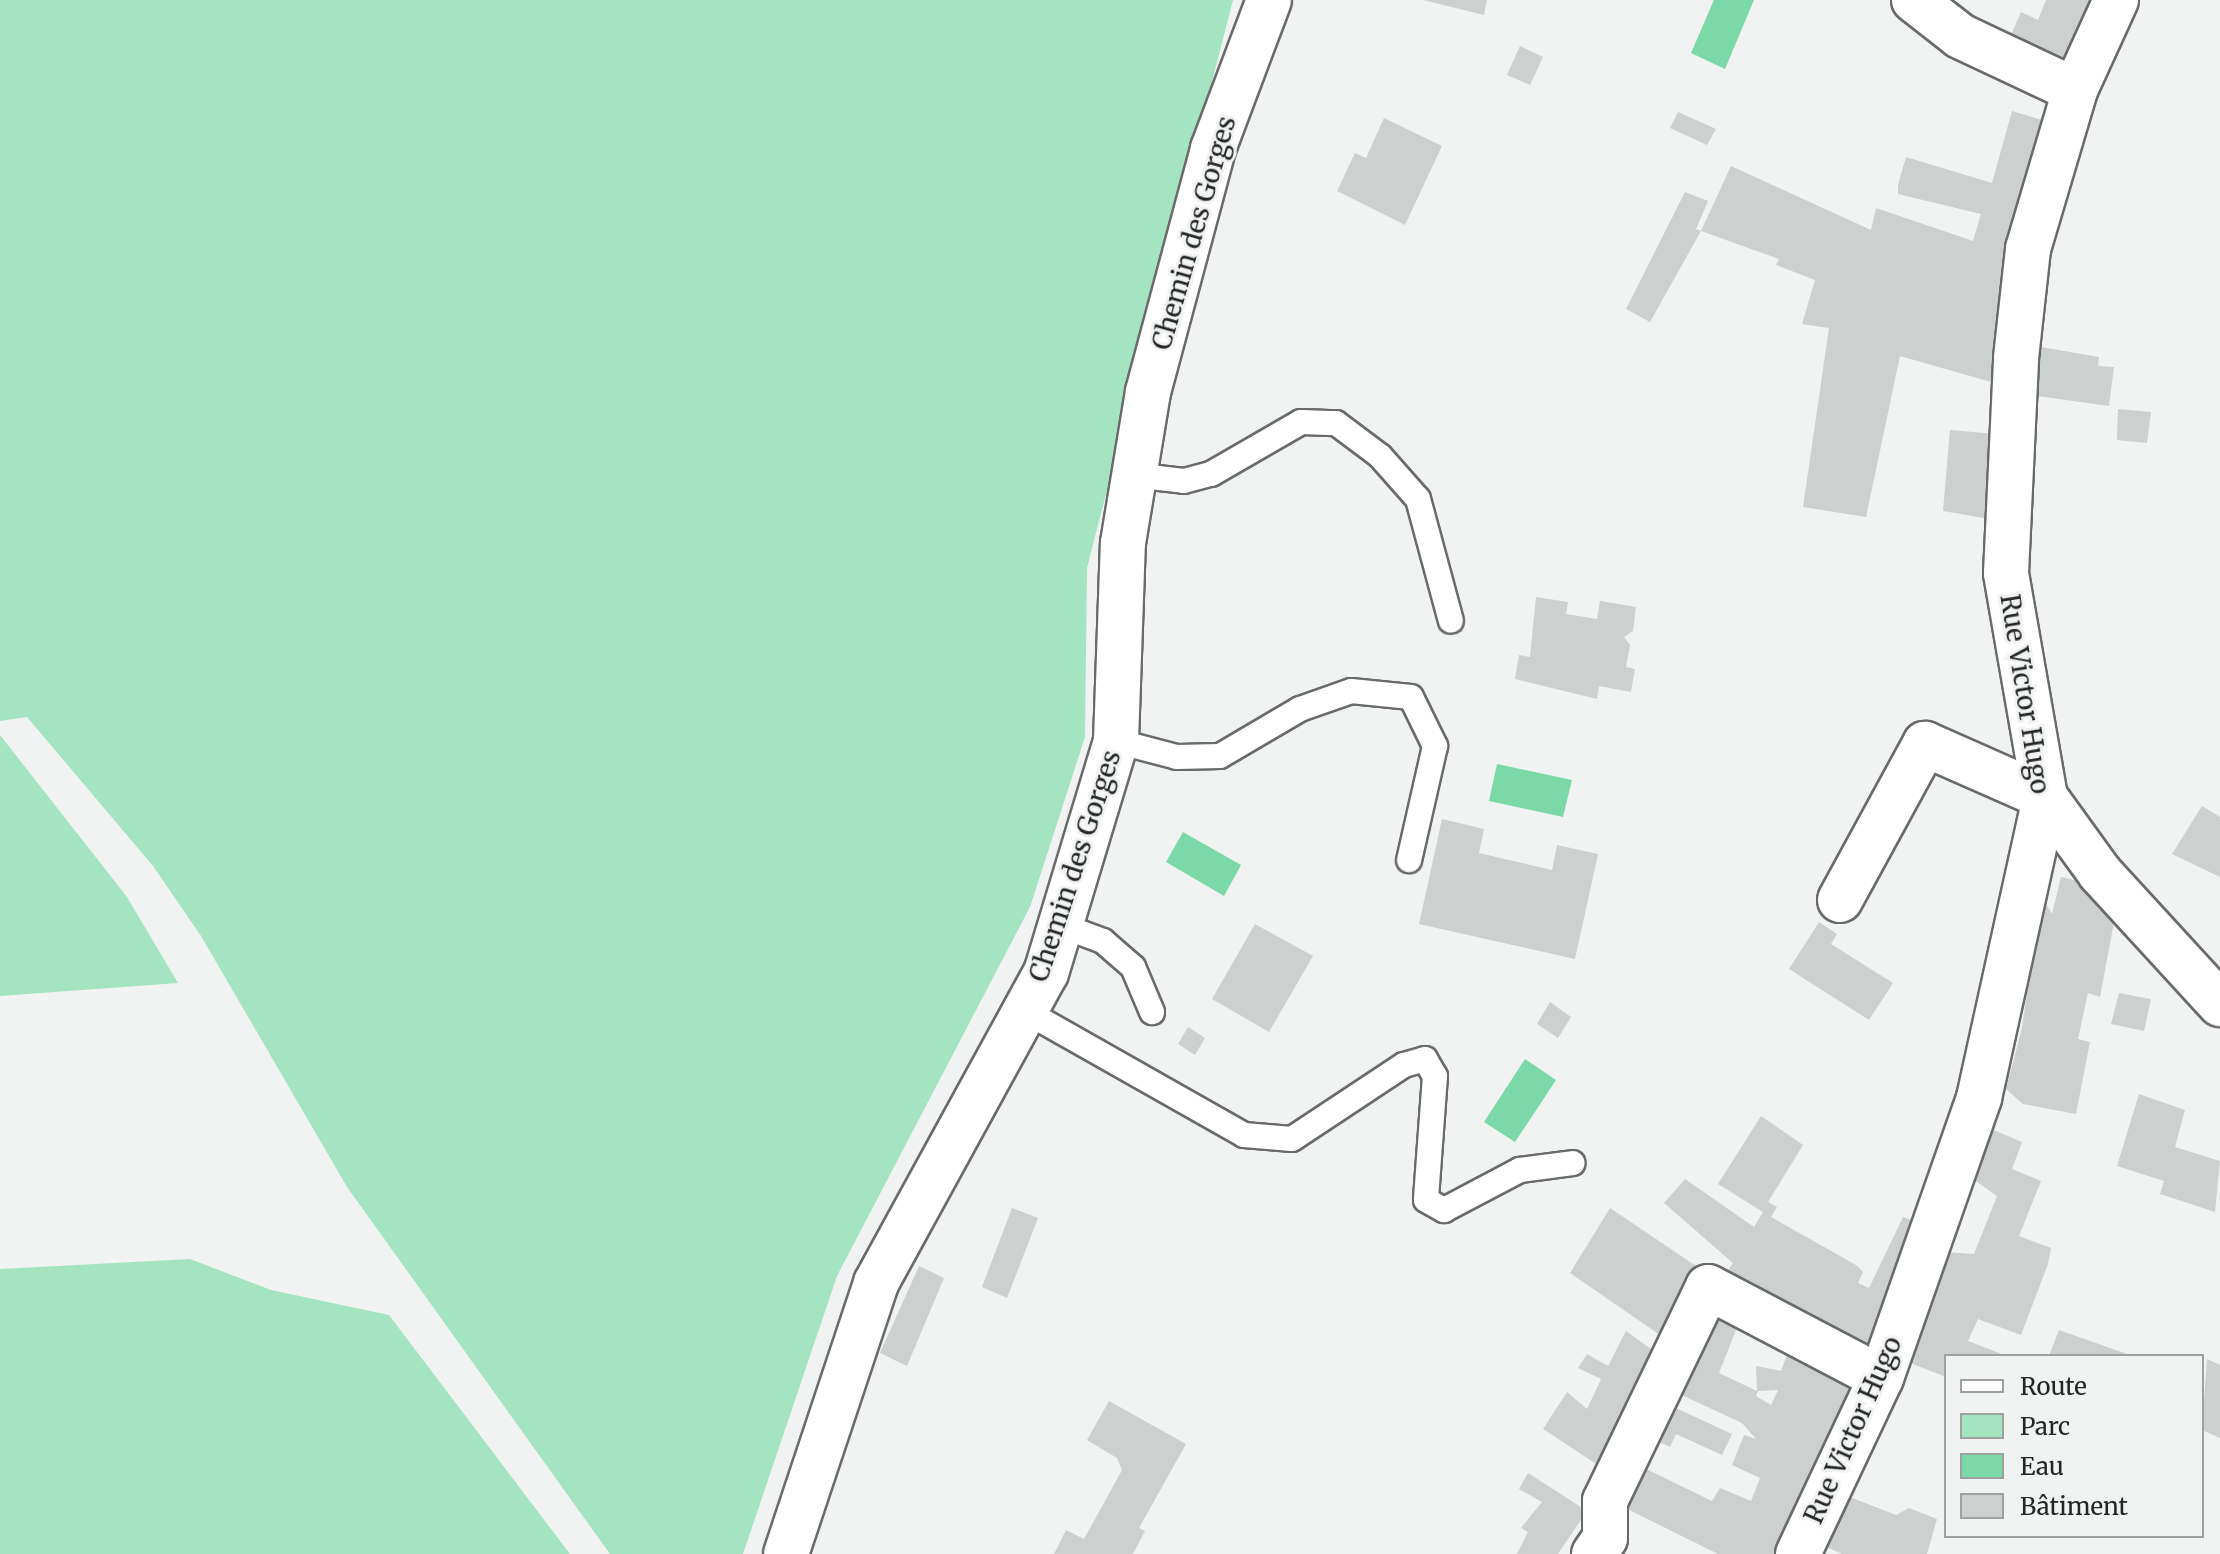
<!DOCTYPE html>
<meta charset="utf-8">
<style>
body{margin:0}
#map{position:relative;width:2220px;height:1554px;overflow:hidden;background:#f0f3f1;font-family:Merriweather,serif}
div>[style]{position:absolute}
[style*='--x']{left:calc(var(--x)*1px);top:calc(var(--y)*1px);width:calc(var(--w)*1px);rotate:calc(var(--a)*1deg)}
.green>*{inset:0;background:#a5e4c1}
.water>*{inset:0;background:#7bd8a7}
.building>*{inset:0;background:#ccd0ce}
.roads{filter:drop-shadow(2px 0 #696b6a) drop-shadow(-2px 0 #696b6a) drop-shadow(0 2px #696b6a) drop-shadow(0 -2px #696b6a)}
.lane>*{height:24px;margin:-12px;padding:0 12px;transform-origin:12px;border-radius:12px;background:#fff}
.street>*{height:44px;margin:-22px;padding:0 22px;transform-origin:22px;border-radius:22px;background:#fff}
span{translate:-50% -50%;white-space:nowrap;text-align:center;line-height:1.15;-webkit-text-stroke:6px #f0f3f1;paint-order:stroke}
.street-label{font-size:26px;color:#242525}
.legend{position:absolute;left:1944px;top:1354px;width:260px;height:184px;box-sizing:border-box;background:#f0f3f1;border:2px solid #9ea19f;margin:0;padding:10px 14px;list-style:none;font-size:24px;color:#242525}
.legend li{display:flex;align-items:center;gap:16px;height:40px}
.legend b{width:40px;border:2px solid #9ea19f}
</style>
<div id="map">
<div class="green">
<div style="clip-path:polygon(0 0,1233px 0,1087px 568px,1085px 737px,1030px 907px,837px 1276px,743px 1554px,610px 1554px,347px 1187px,201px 936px,153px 866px,27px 717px,0 721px)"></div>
<div style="clip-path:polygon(0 735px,127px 897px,178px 983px,0 996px)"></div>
<div style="clip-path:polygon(190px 1259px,271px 1290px,389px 1315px,570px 1554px,0 1554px,0 1269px)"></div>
</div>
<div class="water">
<div style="clip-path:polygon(1714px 0,1754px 0,1725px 69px,1691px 53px)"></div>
<div style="clip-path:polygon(1497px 764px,1572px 780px,1563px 817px,1489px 801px)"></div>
<div style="clip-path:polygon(1183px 832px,1241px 865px,1224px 896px,1166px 862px)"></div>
<div style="clip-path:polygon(1525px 1059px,1556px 1080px,1515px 1142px,1484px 1122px)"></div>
</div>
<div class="building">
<div style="clip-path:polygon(1423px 0,1487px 0,1484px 15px)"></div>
<div style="clip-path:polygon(2046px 0,2091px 0,2067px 69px,2008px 42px,2021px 12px,2038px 20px)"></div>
<div style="clip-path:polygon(1520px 46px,1543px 57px,1530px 85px,1507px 75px)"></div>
<div style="clip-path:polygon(2012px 111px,2049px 122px,1998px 384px,1900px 356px,1866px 517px,1803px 507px,1829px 328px,1802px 324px,1815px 280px,1776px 265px,1779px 259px,1701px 231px,1650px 322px,1626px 309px,1685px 192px,1708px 201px,1696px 229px,1701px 231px,1731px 166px,1871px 230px,1876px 208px,1973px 241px,1981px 214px,1898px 194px,1898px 185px,1906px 157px,1992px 183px)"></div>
<div style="clip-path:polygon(1678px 112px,1716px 129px,1707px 145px,1670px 128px)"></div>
<div style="clip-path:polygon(1384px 118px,1442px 146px,1405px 225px,1337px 191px,1355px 153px,1366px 158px)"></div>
<div style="clip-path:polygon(2035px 346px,2099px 357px,2098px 366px,2114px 367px,2109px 406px,2031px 395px)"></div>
<div style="clip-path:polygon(2118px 409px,2151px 412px,2147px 443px,2117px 440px)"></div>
<div style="clip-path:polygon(1950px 430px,1996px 434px,1990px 519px,1943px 511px)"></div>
<div style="clip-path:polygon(1536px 597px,1568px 602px,1566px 614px,1597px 619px,1600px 601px,1636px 607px,1633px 631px,1624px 637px,1630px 645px,1626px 667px,1635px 669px,1631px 692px,1599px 686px,1597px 699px,1515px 679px,1519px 655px,1530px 657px)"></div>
<div style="clip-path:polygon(2202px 806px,2220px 817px,2220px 877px,2172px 854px)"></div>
<div style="clip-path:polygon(1442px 819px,1484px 829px,1479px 853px,1552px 870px,1557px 845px,1598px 854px,1575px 959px,1419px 924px)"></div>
<div style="clip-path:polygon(2061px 877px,2091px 884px,2115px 917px,2100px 997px,2088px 993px,2078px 1039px,2090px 1042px,2076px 1114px,2023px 1104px,2006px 1089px,2022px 1028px,2041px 895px,2052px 914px)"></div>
<div style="clip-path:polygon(1819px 922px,1837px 934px,1831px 944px,1893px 983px,1869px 1020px,1789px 969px)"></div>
<div style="clip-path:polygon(1255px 924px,1313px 956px,1269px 1032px,1212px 999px)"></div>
<div style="clip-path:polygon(2119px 993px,2151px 999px,2144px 1031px,2111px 1024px)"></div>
<div style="clip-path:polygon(1550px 1002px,1571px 1017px,1558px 1038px,1537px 1024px)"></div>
<div style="clip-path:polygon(1188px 1027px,1205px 1038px,1195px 1055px,1178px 1044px)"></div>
<div style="clip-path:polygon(2139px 1094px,2185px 1110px,2175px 1147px,2220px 1161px,2215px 1212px,2160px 1194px,2164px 1181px,2117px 1166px)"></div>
<div style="clip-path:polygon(1761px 1116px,1803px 1145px,1768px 1202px,1777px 1207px,1771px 1217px,1856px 1265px,1863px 1272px,1858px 1283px,1869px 1288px,1903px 1217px,1927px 1226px,1875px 1365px,1720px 1282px,1733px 1263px,1664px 1203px,1685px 1179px,1754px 1227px,1763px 1212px,1718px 1184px)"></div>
<div style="clip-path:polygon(1991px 1129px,2022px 1142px,2012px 1169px,2041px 1181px,2019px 1236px,2051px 1248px,2048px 1264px,2021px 1335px,1978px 1319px,1968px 1341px,2007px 1356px,1946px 1356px,1946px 1377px,1905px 1361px,1945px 1252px,1974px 1254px,1997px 1196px,1973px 1179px)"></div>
<div style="clip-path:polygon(1012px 1208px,1038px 1218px,1007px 1298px,982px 1287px)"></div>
<div style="clip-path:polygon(1610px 1208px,1702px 1270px,1660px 1335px,1570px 1273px)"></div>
<div style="clip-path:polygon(919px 1266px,944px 1278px,907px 1366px,880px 1353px)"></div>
<div style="clip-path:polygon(evenodd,1709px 1311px,1742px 1315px,1719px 1373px,1757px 1391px,1756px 1366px,1781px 1371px,1792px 1341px,1857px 1377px,1782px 1554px,1718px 1554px,1617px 1504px,1636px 1464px,1712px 1501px,1720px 1488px,1751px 1501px,1760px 1478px,1732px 1465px,1744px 1435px,1756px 1439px,1742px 1423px,1671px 1390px,1709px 1311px,1778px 1390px,1771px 1405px,1756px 1396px,1758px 1391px,1778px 1390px)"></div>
<div style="clip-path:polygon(2059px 1330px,2127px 1354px,2049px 1356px)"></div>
<div style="clip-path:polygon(1626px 1331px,1651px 1349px,1656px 1369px,1607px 1471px,1543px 1429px,1567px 1392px,1587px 1409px,1601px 1379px,1578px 1368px,1587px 1354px,1608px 1366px)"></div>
<div style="clip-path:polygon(2207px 1359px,2220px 1365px,2220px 1438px,2202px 1430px)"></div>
<div style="clip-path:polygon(1109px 1401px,1186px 1444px,1139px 1528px,1145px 1531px,1133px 1554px,1054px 1554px,1066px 1530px,1084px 1539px,1122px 1470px,1117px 1458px,1087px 1440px)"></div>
<div style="clip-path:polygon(1665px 1403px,1732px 1434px,1722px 1455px,1676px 1434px,1670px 1447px,1649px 1437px)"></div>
<div style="clip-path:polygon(1528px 1473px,1587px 1511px,1558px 1554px,1517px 1554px,1528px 1532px,1521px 1528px,1542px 1502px,1519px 1489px)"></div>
<div style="clip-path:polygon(1842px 1494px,1896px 1515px,1909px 1508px,1937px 1519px,1927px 1554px,1842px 1554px,1818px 1543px)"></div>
</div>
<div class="roads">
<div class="lane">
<div style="--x:1133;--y:475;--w:51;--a:6.7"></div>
<div style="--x:1184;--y:481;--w:28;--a:-15"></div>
<div style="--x:1211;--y:474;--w:104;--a:-30"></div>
<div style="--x:1301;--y:422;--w:35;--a:2"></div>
<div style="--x:1336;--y:423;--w:55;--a:36.9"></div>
<div style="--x:1380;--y:456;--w:57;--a:48.5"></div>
<div style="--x:1418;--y:499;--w:126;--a:74.9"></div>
<div style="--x:1116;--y:741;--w:63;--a:14.7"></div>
<div style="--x:1177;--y:757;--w:43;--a:-1.3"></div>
<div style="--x:1220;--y:756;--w:93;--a:-30.4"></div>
<div style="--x:1300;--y:709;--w:54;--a:-19.4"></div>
<div style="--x:1351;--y:691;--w:60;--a:5.7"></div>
<div style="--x:1411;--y:697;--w:55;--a:63.9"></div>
<div style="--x:1435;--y:746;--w:117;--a:102.8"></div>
<div style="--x:1060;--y:925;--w:46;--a:20.4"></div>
<div style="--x:1103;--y:941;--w:40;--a:41"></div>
<div style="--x:1133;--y:967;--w:49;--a:67.1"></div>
<div style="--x:1025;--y:1011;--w:252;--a:29.5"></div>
<div style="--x:1244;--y:1135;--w:48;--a:4.8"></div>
<div style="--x:1292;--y:1139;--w:134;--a:-33.5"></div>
<div style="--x:1404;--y:1065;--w:22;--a:-16"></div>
<div style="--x:1425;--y:1059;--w:20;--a:60"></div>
<div style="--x:1435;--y:1076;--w:124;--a:94.2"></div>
<div style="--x:1426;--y:1200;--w:21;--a:29"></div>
<div style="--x:1444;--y:1210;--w:86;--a:-27.8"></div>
<div style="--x:1520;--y:1170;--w:53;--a:-7.5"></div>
</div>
<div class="street">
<div style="--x:1914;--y:0;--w:58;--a:38"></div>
<div style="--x:1960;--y:36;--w:127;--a:25.2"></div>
<div style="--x:1840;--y:900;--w:178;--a:-61.4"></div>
<div style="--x:1925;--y:744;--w:131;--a:23.8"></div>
<div style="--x:2045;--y:797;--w:94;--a:54.1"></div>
<div style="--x:2100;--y:873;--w:178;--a:47.5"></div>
<div style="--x:786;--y:1554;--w:286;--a:-71.6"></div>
<div style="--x:876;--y:1283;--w:354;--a:-61.3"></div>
<div style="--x:1046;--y:973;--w:242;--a:-73.2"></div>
<div style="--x:1116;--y:741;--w:198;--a:-88"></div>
<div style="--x:1123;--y:543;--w:153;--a:-80.6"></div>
<div style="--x:1148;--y:392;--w:252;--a:-75"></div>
<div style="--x:1213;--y:149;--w:159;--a:-69.4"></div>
<div style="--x:1594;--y:1554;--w:19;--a:-55"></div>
<div style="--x:1605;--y:1538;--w:37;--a:-90"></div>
<div style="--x:1605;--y:1501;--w:237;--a:-64.3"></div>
<div style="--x:1708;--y:1287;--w:195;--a:27.7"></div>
<div style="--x:1798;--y:1554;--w:195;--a:-64.8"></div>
<div style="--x:1881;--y:1378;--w:297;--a:-70.7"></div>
<div style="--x:1979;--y:1098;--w:308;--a:-77.6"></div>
<div style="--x:2045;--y:797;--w:227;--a:-99.9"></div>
<div style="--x:2006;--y:573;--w:215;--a:-87.3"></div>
<div style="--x:2016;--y:358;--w:110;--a:-83.7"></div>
<div style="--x:2028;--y:249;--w:166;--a:-73.5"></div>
<div style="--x:2075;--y:90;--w:99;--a:-65.5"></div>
</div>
</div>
<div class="street-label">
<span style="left:1194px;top:233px;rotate:-74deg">Chemin des Gorges</span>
<span style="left:2025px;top:694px;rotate:81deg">Rue Victor Hugo</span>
<span style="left:1075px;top:866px;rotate:-72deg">Chemin des Gorges</span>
<span style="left:1853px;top:1430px;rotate:-66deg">Rue Victor Hugo</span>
</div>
<ul class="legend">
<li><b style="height:10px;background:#fff"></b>Route</li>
<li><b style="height:22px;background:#a5e4c1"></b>Parc</li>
<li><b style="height:22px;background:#7bd8a7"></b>Eau</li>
<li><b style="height:22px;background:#ccd0ce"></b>Bâtiment</li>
</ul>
</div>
